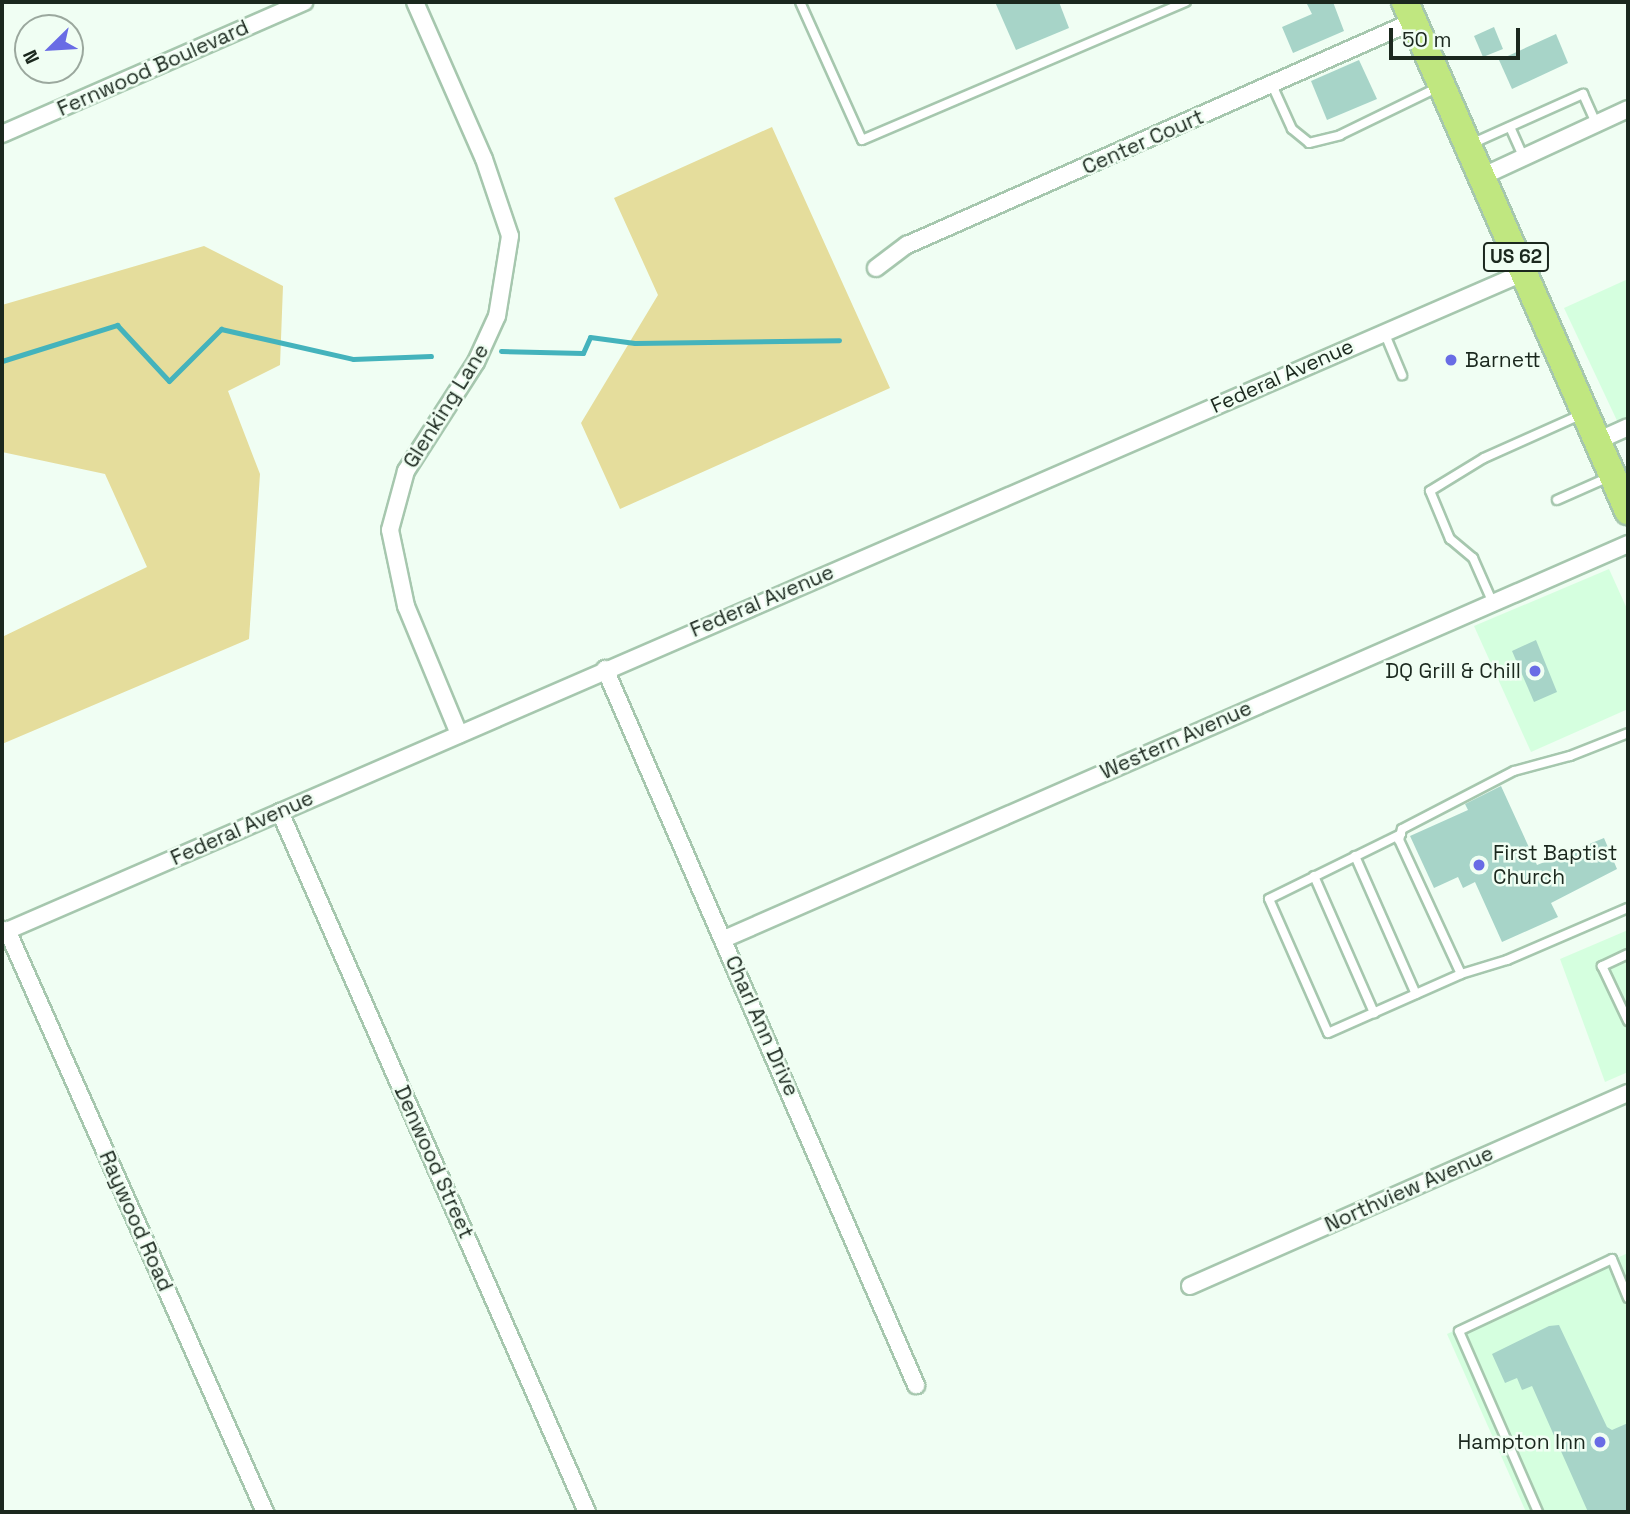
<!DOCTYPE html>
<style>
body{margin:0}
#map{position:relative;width:1630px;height:1514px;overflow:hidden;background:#f0fef3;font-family:"Space Grotesk",sans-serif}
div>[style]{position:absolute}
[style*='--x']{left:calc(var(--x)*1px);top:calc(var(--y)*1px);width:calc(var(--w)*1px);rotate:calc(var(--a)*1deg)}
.built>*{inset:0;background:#d5ffdf}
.green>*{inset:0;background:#e5dd9c}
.stream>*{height:5px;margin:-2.5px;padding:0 2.5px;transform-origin:2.5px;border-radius:2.5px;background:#44b3bc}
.building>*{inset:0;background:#a7d4c8}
.roads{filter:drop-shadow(2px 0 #a6c7ae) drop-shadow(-2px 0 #a6c7ae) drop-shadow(0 2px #a6c7ae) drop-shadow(0 -2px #a6c7ae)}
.service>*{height:8px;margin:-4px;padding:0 4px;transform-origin:4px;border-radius:4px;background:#fff}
.minor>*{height:16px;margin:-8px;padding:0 8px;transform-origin:8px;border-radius:8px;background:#fff}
.trunk>*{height:26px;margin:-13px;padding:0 13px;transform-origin:13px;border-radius:13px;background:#c0e780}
.dots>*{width:19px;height:19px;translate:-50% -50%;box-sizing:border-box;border:4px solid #f0fef3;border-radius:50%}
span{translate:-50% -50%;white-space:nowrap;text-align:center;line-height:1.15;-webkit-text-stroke:5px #f0fef3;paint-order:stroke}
.shield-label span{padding:2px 5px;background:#f0fef3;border:2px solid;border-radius:5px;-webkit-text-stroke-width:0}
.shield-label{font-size:19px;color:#1b281e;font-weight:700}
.street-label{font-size:21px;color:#1b281e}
.poi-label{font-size:21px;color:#1b281e}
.left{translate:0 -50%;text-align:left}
.right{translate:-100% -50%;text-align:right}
.frame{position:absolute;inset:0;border:4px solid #1b281e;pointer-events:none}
.north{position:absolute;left:14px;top:14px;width:70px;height:70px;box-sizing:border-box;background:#f0fef3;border:2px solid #9ba89e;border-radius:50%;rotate:246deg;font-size:19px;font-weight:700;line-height:28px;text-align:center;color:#1b281e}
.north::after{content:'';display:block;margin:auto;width:24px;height:32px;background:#696ce5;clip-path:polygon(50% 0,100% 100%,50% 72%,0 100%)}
.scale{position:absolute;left:1389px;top:28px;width:131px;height:32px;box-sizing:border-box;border:4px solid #1b281e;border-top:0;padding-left:9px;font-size:21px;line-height:24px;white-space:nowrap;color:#1b281e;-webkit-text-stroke:5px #f0fef3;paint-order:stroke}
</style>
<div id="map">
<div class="built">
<div style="clip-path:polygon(1628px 279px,1628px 444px,1564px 308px)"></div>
<div style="clip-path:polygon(1609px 569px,1628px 611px,1628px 709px,1531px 752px,1474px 626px)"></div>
<div style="clip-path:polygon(1628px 930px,1628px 1072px,1605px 1082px,1560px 959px)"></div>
<div style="clip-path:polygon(1628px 1253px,1628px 1512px,1526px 1512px,1447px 1334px)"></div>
</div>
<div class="green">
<div style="clip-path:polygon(772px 127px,890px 388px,620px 509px,581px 423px,658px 295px,614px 198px)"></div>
<div style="clip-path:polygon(204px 246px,283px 286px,280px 365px,228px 391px,260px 474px,249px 639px,2px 744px,2px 637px,147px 567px,105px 474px,2px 452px,2px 305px)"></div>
</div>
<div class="stream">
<div style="--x:501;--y:351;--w:82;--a:1.4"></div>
<div style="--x:583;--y:353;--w:17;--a:-66"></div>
<div style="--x:590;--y:337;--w:45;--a:7.6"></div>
<div style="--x:635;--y:343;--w:204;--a:-0.8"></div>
<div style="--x:2;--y:361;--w:121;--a:-17.4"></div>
<div style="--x:117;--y:325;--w:76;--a:47.1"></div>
<div style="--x:169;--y:381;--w:74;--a:-45"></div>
<div style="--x:221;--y:329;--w:135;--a:12.8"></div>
<div style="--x:353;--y:359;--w:78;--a:-2.2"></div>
</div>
<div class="building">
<div style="clip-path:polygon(995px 2px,1059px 2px,1069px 28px,1016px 50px)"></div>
<div style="clip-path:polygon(1306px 2px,1333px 2px,1344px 31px,1293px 53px,1282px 27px,1312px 14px)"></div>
<div style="clip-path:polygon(1494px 27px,1503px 49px,1483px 57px,1474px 36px)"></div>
<div style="clip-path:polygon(1556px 34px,1568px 63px,1512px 89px,1499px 60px)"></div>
<div style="clip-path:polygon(1359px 60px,1377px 99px,1327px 120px,1311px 81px)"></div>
<div style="clip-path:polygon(1536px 640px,1557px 692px,1534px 702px,1512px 651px)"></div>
<div style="clip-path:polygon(1501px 786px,1537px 865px,1604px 838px,1617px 869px,1551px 903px,1558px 917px,1502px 942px,1475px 882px,1463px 888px,1458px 877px,1434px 888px,1410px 836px,1468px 810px,1465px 804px)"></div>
<div style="clip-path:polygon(1559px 1325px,1607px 1427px,1612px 1430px,1628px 1423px,1628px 1512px,1588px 1512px,1532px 1386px,1522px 1390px,1517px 1378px,1505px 1383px,1492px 1354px,1549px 1326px)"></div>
</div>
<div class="roads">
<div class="service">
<div style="--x:800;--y:2;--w:151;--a:65.8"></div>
<div style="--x:862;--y:140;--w:352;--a:-23.1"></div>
<div style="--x:1272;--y:85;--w:48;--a:65.6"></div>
<div style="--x:1292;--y:129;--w:22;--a:39"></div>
<div style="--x:1309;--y:143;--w:32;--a:-14"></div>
<div style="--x:1340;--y:135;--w:110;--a:-25.9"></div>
<div style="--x:1510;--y:127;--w:32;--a:66"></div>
<div style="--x:1471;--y:144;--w:123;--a:-24.1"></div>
<div style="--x:1583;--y:94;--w:32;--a:66"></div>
<div style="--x:1384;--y:332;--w:47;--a:67.3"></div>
<div style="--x:1557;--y:500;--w:57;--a:-23.9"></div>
<div style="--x:1492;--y:601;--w:47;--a:-113.8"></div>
<div style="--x:1473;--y:558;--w:30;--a:-140"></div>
<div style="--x:1450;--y:539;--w:52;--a:-112.6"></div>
<div style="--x:1430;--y:491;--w:63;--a:-31.4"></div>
<div style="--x:1484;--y:458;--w:105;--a:-24.1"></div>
<div style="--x:1401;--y:834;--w:147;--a:153.8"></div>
<div style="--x:1269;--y:899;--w:146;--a:66.2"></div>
<div style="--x:1328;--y:1033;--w:145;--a:-23.9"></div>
<div style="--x:1461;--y:974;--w:48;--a:-16.9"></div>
<div style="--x:1507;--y:960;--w:132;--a:-23.3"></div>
<div style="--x:1355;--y:856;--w:151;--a:66.2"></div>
<div style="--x:1314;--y:876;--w:150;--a:66.3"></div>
<div style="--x:1628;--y:954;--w:29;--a:155"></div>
<div style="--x:1602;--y:966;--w:61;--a:64.7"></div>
<div style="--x:1461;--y:974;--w:148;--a:-114.8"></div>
<div style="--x:1399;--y:840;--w:11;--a:-75"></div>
<div style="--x:1402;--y:829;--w:126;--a:-27.4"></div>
<div style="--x:1514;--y:771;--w:58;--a:-15"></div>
<div style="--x:1570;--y:756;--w:62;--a:-21.6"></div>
<div style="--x:1538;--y:1512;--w:197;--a:-113.6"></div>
<div style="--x:1459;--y:1331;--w:169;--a:-25.2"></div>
<div style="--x:1612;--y:1259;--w:42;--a:67.7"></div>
</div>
<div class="minor">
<div style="--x:415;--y:2;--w:171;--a:66.3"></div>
<div style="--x:484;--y:159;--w:81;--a:71.3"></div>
<div style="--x:510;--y:236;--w:81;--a:99.2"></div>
<div style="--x:497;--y:316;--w:51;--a:114.5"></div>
<div style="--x:476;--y:362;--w:130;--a:122.7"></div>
<div style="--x:406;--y:471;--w:61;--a:105.2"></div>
<div style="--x:390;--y:530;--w:78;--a:78.1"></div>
<div style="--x:406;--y:606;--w:139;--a:67.5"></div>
<div style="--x:2;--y:134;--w:330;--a:-23.6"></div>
<div style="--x:1481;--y:177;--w:162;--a:-24.8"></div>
<div style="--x:876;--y:268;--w:39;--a:-37"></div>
<div style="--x:907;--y:245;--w:554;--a:-23.84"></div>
<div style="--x:1597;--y:441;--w:34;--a:-24"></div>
<div style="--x:605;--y:669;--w:781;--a:66.52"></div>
<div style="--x:280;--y:812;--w:764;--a:66.32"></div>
<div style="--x:7;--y:930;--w:637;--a:66.09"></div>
<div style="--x:2;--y:933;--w:1658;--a:-23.46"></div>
<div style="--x:724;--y:939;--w:987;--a:-23.6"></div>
<div style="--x:1190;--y:1286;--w:479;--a:-23.8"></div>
</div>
<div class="trunk">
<div style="--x:1405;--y:2;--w:556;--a:66.34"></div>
</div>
</div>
<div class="dots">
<div style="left:1451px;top:360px;background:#696ce5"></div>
<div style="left:1535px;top:671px;background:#696ce5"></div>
<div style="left:1479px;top:865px;background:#696ce5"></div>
<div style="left:1600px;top:1442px;background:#696ce5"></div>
</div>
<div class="shield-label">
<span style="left:1516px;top:257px">US 62</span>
</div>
<div class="street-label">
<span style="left:153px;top:68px;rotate:-24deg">Fernwood Boulevard</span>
<span style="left:1143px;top:142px;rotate:-24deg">Center Court</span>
<span style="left:1282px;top:376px;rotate:-24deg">Federal Avenue</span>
<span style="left:446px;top:406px;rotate:-58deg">Glenking Lane</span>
<span style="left:762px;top:601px;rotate:-23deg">Federal Avenue</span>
<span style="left:1176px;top:740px;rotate:-24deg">Western Avenue</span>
<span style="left:242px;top:828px;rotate:-24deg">Federal Avenue</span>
<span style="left:762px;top:1026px;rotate:66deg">Charl Ann Drive</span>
<span style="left:434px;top:1162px;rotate:66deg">Denwood Street</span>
<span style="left:1409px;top:1189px;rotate:-24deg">Northview Avenue</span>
<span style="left:136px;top:1221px;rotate:66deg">Raywood Road</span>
</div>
<div class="poi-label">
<span class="left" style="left:1465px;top:360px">Barnett</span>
<span class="right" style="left:1521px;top:671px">DQ Grill &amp; Chill</span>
<span class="left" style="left:1493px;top:865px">First Baptist<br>Church</span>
<span class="right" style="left:1586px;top:1442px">Hampton Inn</span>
</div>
<div class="frame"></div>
<div class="north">N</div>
<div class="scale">50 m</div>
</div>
